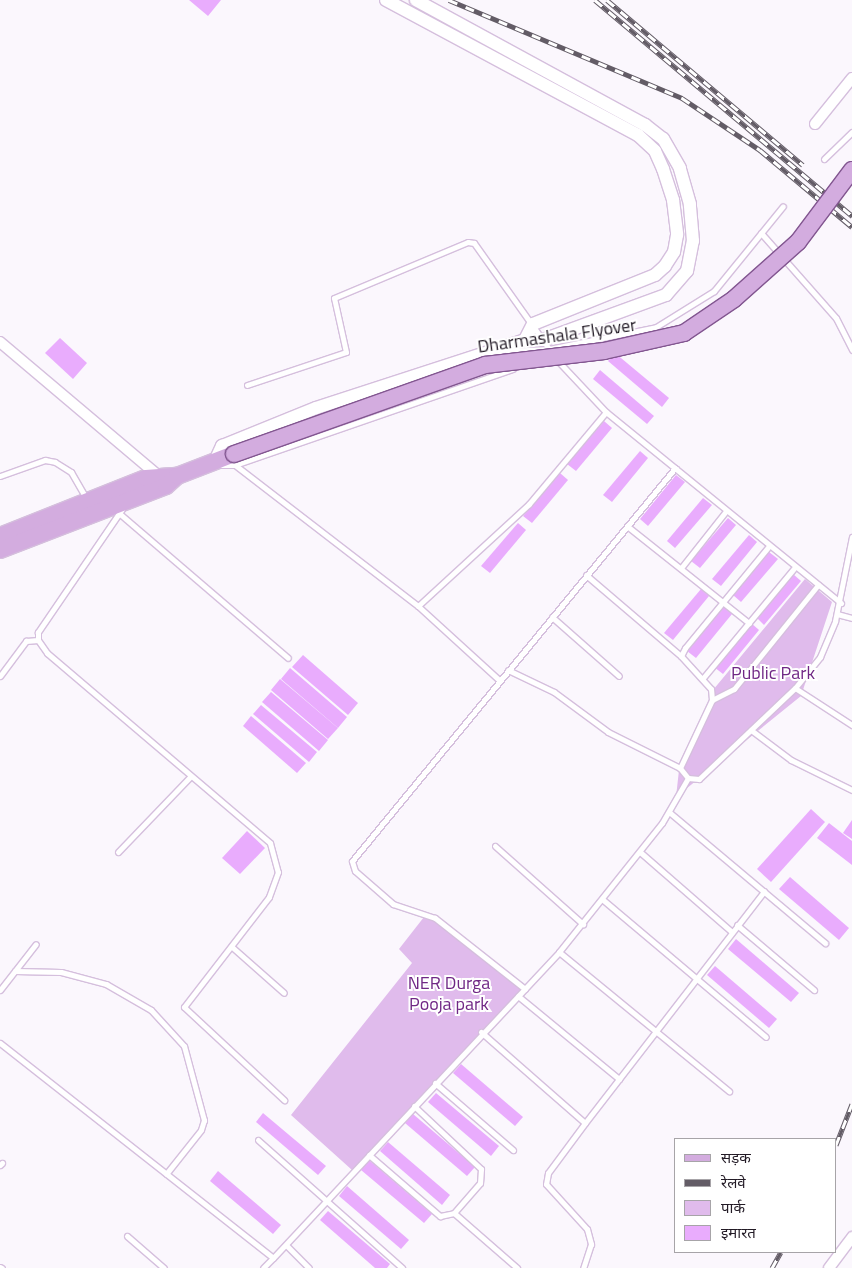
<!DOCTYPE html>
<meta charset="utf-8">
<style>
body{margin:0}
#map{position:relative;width:852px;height:1268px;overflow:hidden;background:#fbf7fd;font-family:"Titillium Web","Noto Sans Devanagari",sans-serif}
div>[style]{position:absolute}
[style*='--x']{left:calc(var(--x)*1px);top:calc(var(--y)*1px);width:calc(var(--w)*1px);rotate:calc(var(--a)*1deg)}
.green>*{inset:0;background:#e0bbec}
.building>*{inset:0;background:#e9acfd}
.roads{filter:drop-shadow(1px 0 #d5bfdd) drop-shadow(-1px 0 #d5bfdd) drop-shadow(0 1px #d5bfdd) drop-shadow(0 -1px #d5bfdd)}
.service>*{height:5px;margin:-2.5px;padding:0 2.5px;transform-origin:2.5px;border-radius:2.5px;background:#fff}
.minor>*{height:10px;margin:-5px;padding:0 5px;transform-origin:5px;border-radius:5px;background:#fff}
.tertiary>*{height:12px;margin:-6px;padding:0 6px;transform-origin:6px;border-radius:6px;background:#fff}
.primary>*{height:16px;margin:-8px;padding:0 8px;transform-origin:8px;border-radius:8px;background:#d3acdf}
.rail>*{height:5px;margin-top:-2.5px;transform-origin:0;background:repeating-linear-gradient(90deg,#fff 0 9px,#635c66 0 18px);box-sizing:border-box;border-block:1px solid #635c66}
.bridges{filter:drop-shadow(1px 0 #825690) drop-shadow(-1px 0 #825690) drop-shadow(0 1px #825690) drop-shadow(0 -1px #825690)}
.primary-bridge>*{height:16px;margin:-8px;padding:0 8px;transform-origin:8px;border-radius:8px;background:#d3acdf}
span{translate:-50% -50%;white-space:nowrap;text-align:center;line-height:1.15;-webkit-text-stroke:4px #fff;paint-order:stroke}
.street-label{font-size:18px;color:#231b26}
.park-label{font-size:18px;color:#702785}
.legend{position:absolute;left:674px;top:1138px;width:162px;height:115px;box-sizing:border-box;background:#fff;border:1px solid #a7a4a8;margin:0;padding:6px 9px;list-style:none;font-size:15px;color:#231b26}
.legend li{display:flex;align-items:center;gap:10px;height:25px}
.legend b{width:25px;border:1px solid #a7a4a8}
</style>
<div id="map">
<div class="green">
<div style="clip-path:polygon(805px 579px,832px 602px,801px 696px,676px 797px,679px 770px,711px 710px,713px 690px)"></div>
<div style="clip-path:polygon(424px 917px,435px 918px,523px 990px,352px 1170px,291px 1115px,412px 963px,399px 949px)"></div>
</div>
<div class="building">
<div style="clip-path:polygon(189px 0,221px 0,208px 16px)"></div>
<div style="clip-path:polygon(60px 338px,87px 363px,73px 379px,45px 353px)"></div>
<div style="clip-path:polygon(615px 353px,669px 398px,662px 407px,608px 361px)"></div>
<div style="clip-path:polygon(600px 370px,654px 416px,647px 424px,593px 379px)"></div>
<div style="clip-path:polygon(604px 421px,612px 428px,576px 471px,567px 464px)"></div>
<div style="clip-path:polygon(640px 451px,648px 458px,612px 502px,603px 495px)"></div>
<div style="clip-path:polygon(560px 473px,568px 480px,532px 523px,523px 516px)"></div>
<div style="clip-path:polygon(676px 475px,685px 482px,648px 526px,640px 519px)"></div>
<div style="clip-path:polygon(703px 498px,712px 505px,675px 548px,667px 541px)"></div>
<div style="clip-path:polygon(728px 518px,736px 525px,700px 568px,691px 561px)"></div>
<div style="clip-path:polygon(518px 523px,526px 530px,490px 573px,481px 566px)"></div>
<div style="clip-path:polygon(749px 535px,757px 542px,721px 586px,712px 579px)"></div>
<div style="clip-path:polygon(769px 552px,778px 559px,741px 602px,733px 595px)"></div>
<div style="clip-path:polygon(793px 574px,801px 581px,764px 625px,756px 617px)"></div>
<div style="clip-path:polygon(701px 589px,709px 596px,673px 640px,664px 633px)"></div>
<div style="clip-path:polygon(724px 607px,732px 614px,696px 658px,687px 651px)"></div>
<div style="clip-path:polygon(751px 623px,759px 630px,723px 674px,714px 667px)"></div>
<div style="clip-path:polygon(303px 655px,358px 703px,348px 715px,292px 667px)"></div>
<div style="clip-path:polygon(290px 668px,347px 717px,338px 728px,281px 679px)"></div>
<div style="clip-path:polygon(280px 679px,338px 728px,328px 739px,271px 690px)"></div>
<div style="clip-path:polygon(271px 692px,328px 740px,319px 751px,262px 702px)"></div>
<div style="clip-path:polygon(261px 705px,317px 752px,309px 762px,253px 714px)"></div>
<div style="clip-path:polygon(251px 716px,306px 763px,297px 773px,243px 726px)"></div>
<div style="clip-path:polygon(811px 809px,825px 822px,771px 882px,757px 869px)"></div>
<div style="clip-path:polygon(852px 820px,852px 839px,843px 833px)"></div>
<div style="clip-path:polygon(829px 823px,852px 841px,852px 865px,817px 838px)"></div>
<div style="clip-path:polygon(247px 831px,265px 848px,240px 874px,222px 858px)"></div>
<div style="clip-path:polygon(790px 877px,849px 928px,839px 940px,779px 889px)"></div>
<div style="clip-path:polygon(736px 939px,799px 993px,791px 1002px,728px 949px)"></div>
<div style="clip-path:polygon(715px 966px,777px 1019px,769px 1028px,707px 975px)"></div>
<div style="clip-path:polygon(461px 1064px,523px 1117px,515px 1126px,453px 1073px)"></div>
<div style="clip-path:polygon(436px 1093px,499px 1146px,491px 1156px,428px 1102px)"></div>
<div style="clip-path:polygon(263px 1113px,326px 1166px,318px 1175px,256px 1122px)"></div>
<div style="clip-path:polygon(413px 1114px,475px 1167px,467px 1176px,405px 1123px)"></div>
<div style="clip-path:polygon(388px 1142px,450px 1195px,442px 1205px,380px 1151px)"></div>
<div style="clip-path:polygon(369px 1160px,432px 1214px,424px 1223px,361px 1170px)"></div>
<div style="clip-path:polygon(218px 1171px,281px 1225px,273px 1234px,210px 1181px)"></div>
<div style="clip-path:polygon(347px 1186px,409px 1240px,401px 1249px,339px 1196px)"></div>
<div style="clip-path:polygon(328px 1211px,390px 1264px,387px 1268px,375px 1268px,320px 1220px)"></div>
</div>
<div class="roads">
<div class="service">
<div style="--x:824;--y:159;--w:39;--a:-44"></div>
<div style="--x:761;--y:233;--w:113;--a:48.6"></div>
<div style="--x:836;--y:318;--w:36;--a:63"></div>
<div style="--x:507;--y:351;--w:42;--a:-2.7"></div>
<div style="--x:549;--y:349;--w:109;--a:-11.6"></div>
<div style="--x:656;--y:327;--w:68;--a:-31.8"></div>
<div style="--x:714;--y:291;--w:109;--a:-50.9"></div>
<div style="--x:557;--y:360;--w:71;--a:46.7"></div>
<div style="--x:606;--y:412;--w:303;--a:39.1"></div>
<div style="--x:247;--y:385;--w:104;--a:-18.4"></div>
<div style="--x:346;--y:352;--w:55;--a:-102.5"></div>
<div style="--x:334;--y:298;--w:145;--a:-22.7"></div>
<div style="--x:468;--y:242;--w:6;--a:9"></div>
<div style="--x:474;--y:243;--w:135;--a:54.7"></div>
<div style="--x:222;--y:465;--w:13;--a:0"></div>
<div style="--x:235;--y:465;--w:294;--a:-19.1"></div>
<div style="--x:235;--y:465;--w:231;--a:37.6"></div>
<div style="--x:418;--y:606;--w:110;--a:42.4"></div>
<div style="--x:0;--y:476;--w:48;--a:-19.6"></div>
<div style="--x:45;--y:460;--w:10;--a:11"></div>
<div style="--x:55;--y:462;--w:19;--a:32"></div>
<div style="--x:71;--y:472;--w:30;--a:60"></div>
<div style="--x:124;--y:506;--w:153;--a:124.3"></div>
<div style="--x:38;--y:632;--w:8;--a:90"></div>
<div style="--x:38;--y:640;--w:16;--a:55"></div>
<div style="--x:47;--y:653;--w:293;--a:40.4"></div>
<div style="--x:270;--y:843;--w:30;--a:75"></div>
<div style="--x:278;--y:872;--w:27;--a:110"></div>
<div style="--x:269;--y:897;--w:139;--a:127.7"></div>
<div style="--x:184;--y:1007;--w:137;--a:42.9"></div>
<div style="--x:120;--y:514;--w:221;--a:40.6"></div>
<div style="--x:627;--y:526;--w:156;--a:38.5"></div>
<div style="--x:681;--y:568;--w:73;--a:-51.7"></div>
<div style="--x:586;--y:575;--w:125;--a:40.5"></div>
<div style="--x:418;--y:606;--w:151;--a:-42.6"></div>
<div style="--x:529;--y:504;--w:120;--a:-50.1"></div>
<div style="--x:837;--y:614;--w:16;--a:15"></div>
<div style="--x:552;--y:617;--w:89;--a:41.4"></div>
<div style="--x:508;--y:670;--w:51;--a:25.6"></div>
<div style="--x:554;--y:692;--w:67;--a:36.5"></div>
<div style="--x:608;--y:732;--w:80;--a:26.6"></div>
<div style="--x:0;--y:676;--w:44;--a:-53.4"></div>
<div style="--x:26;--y:641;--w:12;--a:-5"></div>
<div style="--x:703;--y:678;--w:144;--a:-50.3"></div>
<div style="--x:795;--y:688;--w:40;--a:-51"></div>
<div style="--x:820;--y:657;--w:39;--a:-67"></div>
<div style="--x:835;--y:621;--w:86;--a:-78.6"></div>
<div style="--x:712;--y:700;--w:25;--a:-27"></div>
<div style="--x:734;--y:689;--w:134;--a:-51.1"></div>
<div style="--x:751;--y:730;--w:50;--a:36.9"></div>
<div style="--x:791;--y:760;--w:68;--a:26.2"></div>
<div style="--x:688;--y:778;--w:11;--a:5"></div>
<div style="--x:699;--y:779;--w:132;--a:-43.5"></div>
<div style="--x:795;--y:688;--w:68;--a:33"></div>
<div style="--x:669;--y:812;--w:204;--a:40"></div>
<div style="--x:495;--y:846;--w:118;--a:41.6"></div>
<div style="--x:118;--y:852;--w:105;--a:-46.2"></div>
<div style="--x:640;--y:852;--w:122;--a:41"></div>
<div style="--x:602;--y:899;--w:214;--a:40.1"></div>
<div style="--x:737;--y:925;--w:101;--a:40.2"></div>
<div style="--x:232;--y:947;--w:69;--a:41.5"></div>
<div style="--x:559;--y:952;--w:220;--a:39.3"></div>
<div style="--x:15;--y:971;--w:46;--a:1.2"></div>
<div style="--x:61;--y:972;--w:47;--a:14.9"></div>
<div style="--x:106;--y:984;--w:52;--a:30"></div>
<div style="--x:151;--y:1010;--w:49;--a:47.5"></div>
<div style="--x:184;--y:1046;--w:77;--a:74.9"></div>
<div style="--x:204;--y:1120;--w:10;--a:107"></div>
<div style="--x:201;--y:1130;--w:56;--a:128.5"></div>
<div style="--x:525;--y:989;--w:115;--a:-141.7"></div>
<div style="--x:435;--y:918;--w:44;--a:-161.6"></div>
<div style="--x:393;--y:904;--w:50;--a:-139"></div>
<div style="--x:355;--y:871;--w:10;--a:-107"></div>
<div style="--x:352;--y:861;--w:509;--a:-50.58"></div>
<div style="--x:0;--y:990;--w:58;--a:-52"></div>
<div style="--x:518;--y:996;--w:131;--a:39.4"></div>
<div style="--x:481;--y:1032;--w:138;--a:41.2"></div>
<div style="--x:585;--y:1123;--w:62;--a:126.5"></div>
<div style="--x:548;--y:1173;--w:11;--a:100"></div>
<div style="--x:546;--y:1184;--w:61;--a:47.7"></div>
<div style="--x:587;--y:1229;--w:16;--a:75"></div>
<div style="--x:591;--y:1244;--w:25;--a:108"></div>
<div style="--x:0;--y:1043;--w:347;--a:38.2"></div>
<div style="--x:273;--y:1258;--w:419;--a:-46.9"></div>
<div style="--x:559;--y:952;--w:165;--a:-51.4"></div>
<div style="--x:662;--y:823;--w:52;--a:-60"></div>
<div style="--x:688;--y:778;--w:13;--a:-129"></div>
<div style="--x:680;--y:768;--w:75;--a:-64.8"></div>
<div style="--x:712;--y:700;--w:11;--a:-95"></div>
<div style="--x:711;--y:689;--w:45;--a:-132.3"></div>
<div style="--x:681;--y:656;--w:9;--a:-63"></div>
<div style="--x:685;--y:648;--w:132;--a:-50.5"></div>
<div style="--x:435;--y:1083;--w:103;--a:40.7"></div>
<div style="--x:414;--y:1106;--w:92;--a:43.2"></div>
<div style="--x:481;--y:1169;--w:14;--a:94"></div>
<div style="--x:480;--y:1183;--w:40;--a:131"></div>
<div style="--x:585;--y:1123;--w:293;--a:-52.3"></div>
<div style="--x:258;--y:1140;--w:193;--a:41.6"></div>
<div style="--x:369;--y:1155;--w:94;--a:40.7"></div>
<div style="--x:440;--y:1216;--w:14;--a:-12"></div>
<div style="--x:454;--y:1213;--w:84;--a:41.1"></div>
<div style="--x:0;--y:1165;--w:3;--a:-45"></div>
<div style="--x:127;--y:1236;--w:49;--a:40.9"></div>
<div style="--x:287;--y:1246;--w:31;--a:45"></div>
<div style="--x:0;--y:1267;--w:2;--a:27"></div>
<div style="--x:263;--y:1268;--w:14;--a:-45"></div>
</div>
<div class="minor">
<div style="--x:815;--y:124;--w:59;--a:-51.2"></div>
<div style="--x:0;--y:342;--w:211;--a:40.2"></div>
<div style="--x:829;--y:1268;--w:39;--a:-53"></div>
</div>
<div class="tertiary">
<div style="--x:386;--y:0;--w:286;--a:28.2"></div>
<div style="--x:638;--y:135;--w:23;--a:43"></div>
<div style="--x:655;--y:151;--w:20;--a:66"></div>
<div style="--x:663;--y:169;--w:33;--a:72"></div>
<div style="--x:673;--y:200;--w:35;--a:83"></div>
<div style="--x:677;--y:235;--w:17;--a:100"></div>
<div style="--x:674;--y:252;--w:17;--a:123"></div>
<div style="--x:665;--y:266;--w:13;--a:138"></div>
<div style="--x:655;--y:275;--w:131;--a:158.1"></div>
<div style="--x:533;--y:324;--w:18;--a:117"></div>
<div style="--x:215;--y:461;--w:17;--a:-65"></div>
<div style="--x:222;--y:446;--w:101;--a:-22"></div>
<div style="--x:316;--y:408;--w:220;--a:-18"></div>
<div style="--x:525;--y:340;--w:18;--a:0"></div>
<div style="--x:543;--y:340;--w:131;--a:-20.1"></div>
<div style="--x:666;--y:295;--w:32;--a:-49"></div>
<div style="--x:687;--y:271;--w:31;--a:-79"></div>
<div style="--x:693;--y:241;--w:37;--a:-95"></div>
<div style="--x:690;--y:204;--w:37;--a:-106"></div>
<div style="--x:680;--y:168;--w:34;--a:-120"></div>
<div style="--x:663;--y:139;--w:23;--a:-142"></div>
<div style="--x:645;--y:125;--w:261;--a:-151.4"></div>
</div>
<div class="primary">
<div style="--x:0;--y:536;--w:157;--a:-21.7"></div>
<div style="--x:146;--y:478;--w:31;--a:-4"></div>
<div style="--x:0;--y:550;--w:178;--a:-21.1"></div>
<div style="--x:166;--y:486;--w:15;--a:-42"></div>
<div style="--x:177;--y:476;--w:61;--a:-21.1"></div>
</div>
</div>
<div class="rail">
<div style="--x:449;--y:0;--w:253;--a:22.8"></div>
<div style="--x:682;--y:98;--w:94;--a:33.7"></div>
<div style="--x:760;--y:150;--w:120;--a:39.9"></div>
<div style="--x:595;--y:0;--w:336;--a:40"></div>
<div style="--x:607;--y:0;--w:256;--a:40.1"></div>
<div style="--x:836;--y:1145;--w:44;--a:-68.7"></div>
<div style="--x:772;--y:1268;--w:18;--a:-61"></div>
</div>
<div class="bridges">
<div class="primary-bridge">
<div style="--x:234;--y:454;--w:266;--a:-19.5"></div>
<div style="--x:485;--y:365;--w:120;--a:-6.7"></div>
<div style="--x:604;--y:351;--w:82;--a:-12.7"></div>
<div style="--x:684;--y:333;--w:60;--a:-34.2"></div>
<div style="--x:734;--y:299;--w:86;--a:-41.7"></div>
<div style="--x:798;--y:242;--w:90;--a:-53.1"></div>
</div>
</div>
<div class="street-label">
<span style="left:557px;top:336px;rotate:-8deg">Dharmashala Flyover</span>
</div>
<div class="park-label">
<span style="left:773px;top:673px">Public Park</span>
<span style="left:449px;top:994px">NER Durga<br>Pooja park</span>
</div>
<ul class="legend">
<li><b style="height:6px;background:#d3acdf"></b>सड़क</li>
<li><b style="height:6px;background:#635c66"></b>रेलवे</li>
<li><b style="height:14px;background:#e0bbec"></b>पार्क</li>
<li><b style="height:14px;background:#e9acfd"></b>इमारत</li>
</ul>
</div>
